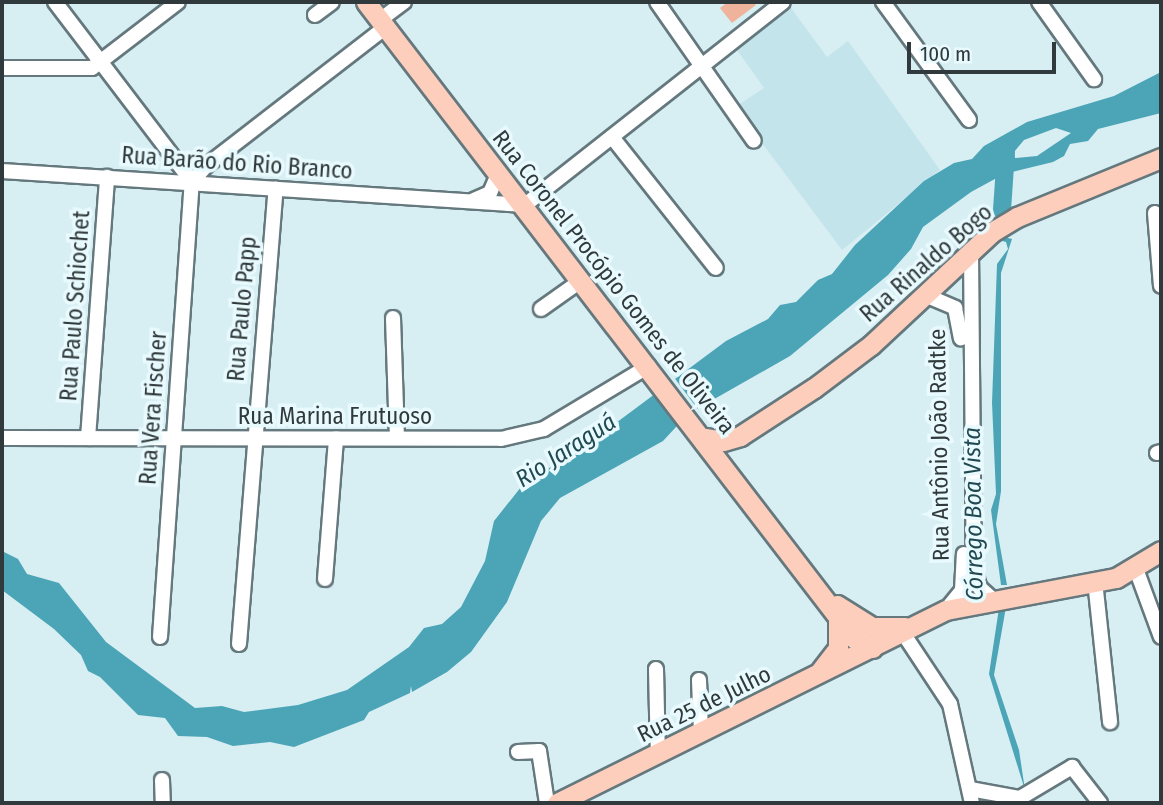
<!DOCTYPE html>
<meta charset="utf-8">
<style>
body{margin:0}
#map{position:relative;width:1163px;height:805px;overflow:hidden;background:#d7eef3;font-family:"Fira Sans Condensed",sans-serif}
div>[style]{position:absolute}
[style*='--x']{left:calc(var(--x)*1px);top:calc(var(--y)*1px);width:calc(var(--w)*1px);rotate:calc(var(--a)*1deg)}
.built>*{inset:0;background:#c4e4eb}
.green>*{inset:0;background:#efb29b}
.water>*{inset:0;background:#4ba5b7}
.pier>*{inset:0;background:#d7eef3}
.river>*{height:18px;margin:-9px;padding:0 9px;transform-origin:9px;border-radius:9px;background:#4ba5b7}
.roads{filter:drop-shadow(2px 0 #64787d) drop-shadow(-2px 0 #64787d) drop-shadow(0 2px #64787d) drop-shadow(0 -2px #64787d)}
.minor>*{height:14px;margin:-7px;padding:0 7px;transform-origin:7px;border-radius:7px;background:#fff}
.major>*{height:19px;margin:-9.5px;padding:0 9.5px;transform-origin:9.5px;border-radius:9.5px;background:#fecebd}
span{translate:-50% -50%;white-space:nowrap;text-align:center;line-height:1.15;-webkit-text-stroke:7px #e8fafe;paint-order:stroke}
.street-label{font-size:23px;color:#30393b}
.water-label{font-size:24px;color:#214952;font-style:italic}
.frame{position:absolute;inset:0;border:4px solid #30393b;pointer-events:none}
.scale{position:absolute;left:907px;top:42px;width:149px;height:32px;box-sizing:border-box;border:4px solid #30393b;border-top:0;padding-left:9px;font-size:21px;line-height:24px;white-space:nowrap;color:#30393b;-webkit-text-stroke:5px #e8fafe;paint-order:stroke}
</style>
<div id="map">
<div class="built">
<div style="clip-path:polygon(791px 8px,827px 57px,848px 41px,940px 170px,842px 250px,735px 107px,764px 88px,737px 50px)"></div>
</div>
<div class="green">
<div style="clip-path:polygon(728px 2px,753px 2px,756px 5px,732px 23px,720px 8px)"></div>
</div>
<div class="water">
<div style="clip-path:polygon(evenodd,1161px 72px,1161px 113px,1098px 129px,1088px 141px,1070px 144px,1064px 156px,1053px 162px,1004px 174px,971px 192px,923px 227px,911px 249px,888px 275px,790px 356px,688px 414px,663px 441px,560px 498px,541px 521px,507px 602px,471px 652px,447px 672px,412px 692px,411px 686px,410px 693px,369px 712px,364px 720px,294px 747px,270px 742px,233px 746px,207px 737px,178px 736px,165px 718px,138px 715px,100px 677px,88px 671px,81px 655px,54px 629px,2px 590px,2px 551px,18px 559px,27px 574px,59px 583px,106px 642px,195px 708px,222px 706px,244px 712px,298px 705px,347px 690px,409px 647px,424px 628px,442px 624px,461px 607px,485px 561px,494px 521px,525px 482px,577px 452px,726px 341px,768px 319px,780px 305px,796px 302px,818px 280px,832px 274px,855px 245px,924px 181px,954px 163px,972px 159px,984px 146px,1027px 122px,1114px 96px,1161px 72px,1056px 128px,1071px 133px,1037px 156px,1015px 158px,1014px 152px,1024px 140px,1056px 128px)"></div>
<div style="clip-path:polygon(1004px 208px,1004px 237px,1012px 239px,1001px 273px,1001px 491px,996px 524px,1007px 585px,1001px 585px,991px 510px,996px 494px,992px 403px,997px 264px,1008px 249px,1006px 242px,999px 240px,1000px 211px)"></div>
<div style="clip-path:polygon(1006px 607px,994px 675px,1019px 750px,1025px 790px,989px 674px,999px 608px)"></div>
</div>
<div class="pier">
<div style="clip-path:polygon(673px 376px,700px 412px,678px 426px,652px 392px)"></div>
</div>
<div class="river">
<div style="--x:1002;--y:210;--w:59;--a:-86.1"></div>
</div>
<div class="roads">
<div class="minor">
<div style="--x:55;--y:2;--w:226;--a:52.7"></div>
<div style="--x:657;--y:2;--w:169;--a:55.1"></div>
<div style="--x:883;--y:2;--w:146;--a:53.9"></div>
<div style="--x:1039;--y:2;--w:95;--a:54.5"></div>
<div style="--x:315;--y:15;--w:21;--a:-37"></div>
<div style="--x:380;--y:20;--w:30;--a:-37"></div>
<div style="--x:2;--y:68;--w:90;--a:0"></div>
<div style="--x:92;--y:68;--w:108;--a:-37.5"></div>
<div style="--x:612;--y:137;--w:167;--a:51.6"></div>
<div style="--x:2;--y:171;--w:524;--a:3.72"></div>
<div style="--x:525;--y:205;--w:328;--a:-38.2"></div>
<div style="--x:474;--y:200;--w:17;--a:-24"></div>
<div style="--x:490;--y:193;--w:21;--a:-67"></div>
<div style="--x:1155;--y:213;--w:73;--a:85.3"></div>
<div style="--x:971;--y:251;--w:319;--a:89.5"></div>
<div style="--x:974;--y:570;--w:19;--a:72"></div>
<div style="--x:980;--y:588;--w:15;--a:42"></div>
<div style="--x:925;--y:295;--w:33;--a:23"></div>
<div style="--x:955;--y:308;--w:31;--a:79"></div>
<div style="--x:541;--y:309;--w:50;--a:-35.3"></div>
<div style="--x:393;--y:318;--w:120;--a:88.1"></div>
<div style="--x:2;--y:438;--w:499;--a:0.1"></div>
<div style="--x:501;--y:439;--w:44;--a:-13.1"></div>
<div style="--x:544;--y:429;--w:122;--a:-31"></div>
<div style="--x:88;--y:438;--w:262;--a:-85.8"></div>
<div style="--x:1157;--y:453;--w:4;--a:-14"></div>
<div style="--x:1136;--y:569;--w:72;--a:69.8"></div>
<div style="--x:325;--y:579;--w:141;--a:-85.5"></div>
<div style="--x:1095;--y:581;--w:142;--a:83.9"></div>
<div style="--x:946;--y:610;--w:26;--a:-51"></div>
<div style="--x:962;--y:590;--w:36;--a:-87"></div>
<div style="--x:903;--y:633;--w:85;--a:56.5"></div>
<div style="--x:950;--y:704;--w:101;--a:77.5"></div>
<div style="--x:160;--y:637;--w:456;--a:-86"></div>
<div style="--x:192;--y:182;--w:21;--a:-49"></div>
<div style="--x:206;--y:166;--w:227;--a:-37.7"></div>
<div style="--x:239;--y:644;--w:457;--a:-85.4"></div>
<div style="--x:656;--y:669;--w:85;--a:88.7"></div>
<div style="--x:699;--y:680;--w:53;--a:87.8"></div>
<div style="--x:518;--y:752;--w:21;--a:-3"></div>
<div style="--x:539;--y:751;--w:53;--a:81.3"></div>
<div style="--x:162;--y:780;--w:23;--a:88"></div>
<div style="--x:970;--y:789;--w:51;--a:10.2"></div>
<div style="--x:1020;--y:798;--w:61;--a:-30.8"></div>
<div style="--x:1072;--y:767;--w:46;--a:52.1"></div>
</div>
<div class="major">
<div style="--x:366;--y:2;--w:802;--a:52.5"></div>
<div style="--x:854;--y:638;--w:21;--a:28"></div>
<div style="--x:705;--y:438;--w:18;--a:9"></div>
<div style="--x:723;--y:441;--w:18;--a:-16"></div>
<div style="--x:740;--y:436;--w:88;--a:-33"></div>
<div style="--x:814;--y:388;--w:71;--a:-37"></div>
<div style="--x:871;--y:345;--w:166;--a:-43"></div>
<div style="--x:992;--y:232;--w:29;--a:-31"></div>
<div style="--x:1017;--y:217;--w:156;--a:-22.3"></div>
<div style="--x:837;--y:605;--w:41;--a:32.2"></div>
<div style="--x:872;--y:627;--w:33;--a:0"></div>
<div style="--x:821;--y:670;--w:28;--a:-52"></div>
<div style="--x:838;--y:648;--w:32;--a:-90"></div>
<div style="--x:557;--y:803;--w:434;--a:-26.4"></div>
<div style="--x:946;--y:610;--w:173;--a:-10.7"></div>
<div style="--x:1116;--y:578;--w:52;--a:-31"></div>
</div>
</div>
<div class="street-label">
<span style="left:237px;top:163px;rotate:4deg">Rua Barão do Rio Branco</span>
<span style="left:926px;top:263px;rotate:-41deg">Rua Rinaldo Bogo</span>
<span style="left:614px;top:282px;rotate:52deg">Rua Coronel Procópio Gomes de Oliveira</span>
<span style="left:75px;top:306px;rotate:-86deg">Rua Paulo Schiochet</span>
<span style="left:242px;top:309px;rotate:-85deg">Rua Paulo Papp</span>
<span style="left:153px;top:408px;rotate:-86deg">Rua Vera Fischer</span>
<span style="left:335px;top:416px">Rua Marina Frutuoso</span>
<span style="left:939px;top:445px;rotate:-91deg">Rua Antônio João Radtke</span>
<span style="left:704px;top:704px;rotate:-26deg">Rua 25 de Julho</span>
</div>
<div class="water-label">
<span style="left:566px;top:451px;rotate:-33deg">Rio Jaraguá</span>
<span style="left:974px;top:514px;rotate:-91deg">Córrego Boa Vista</span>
</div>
<div class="frame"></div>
<div class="scale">100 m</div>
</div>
